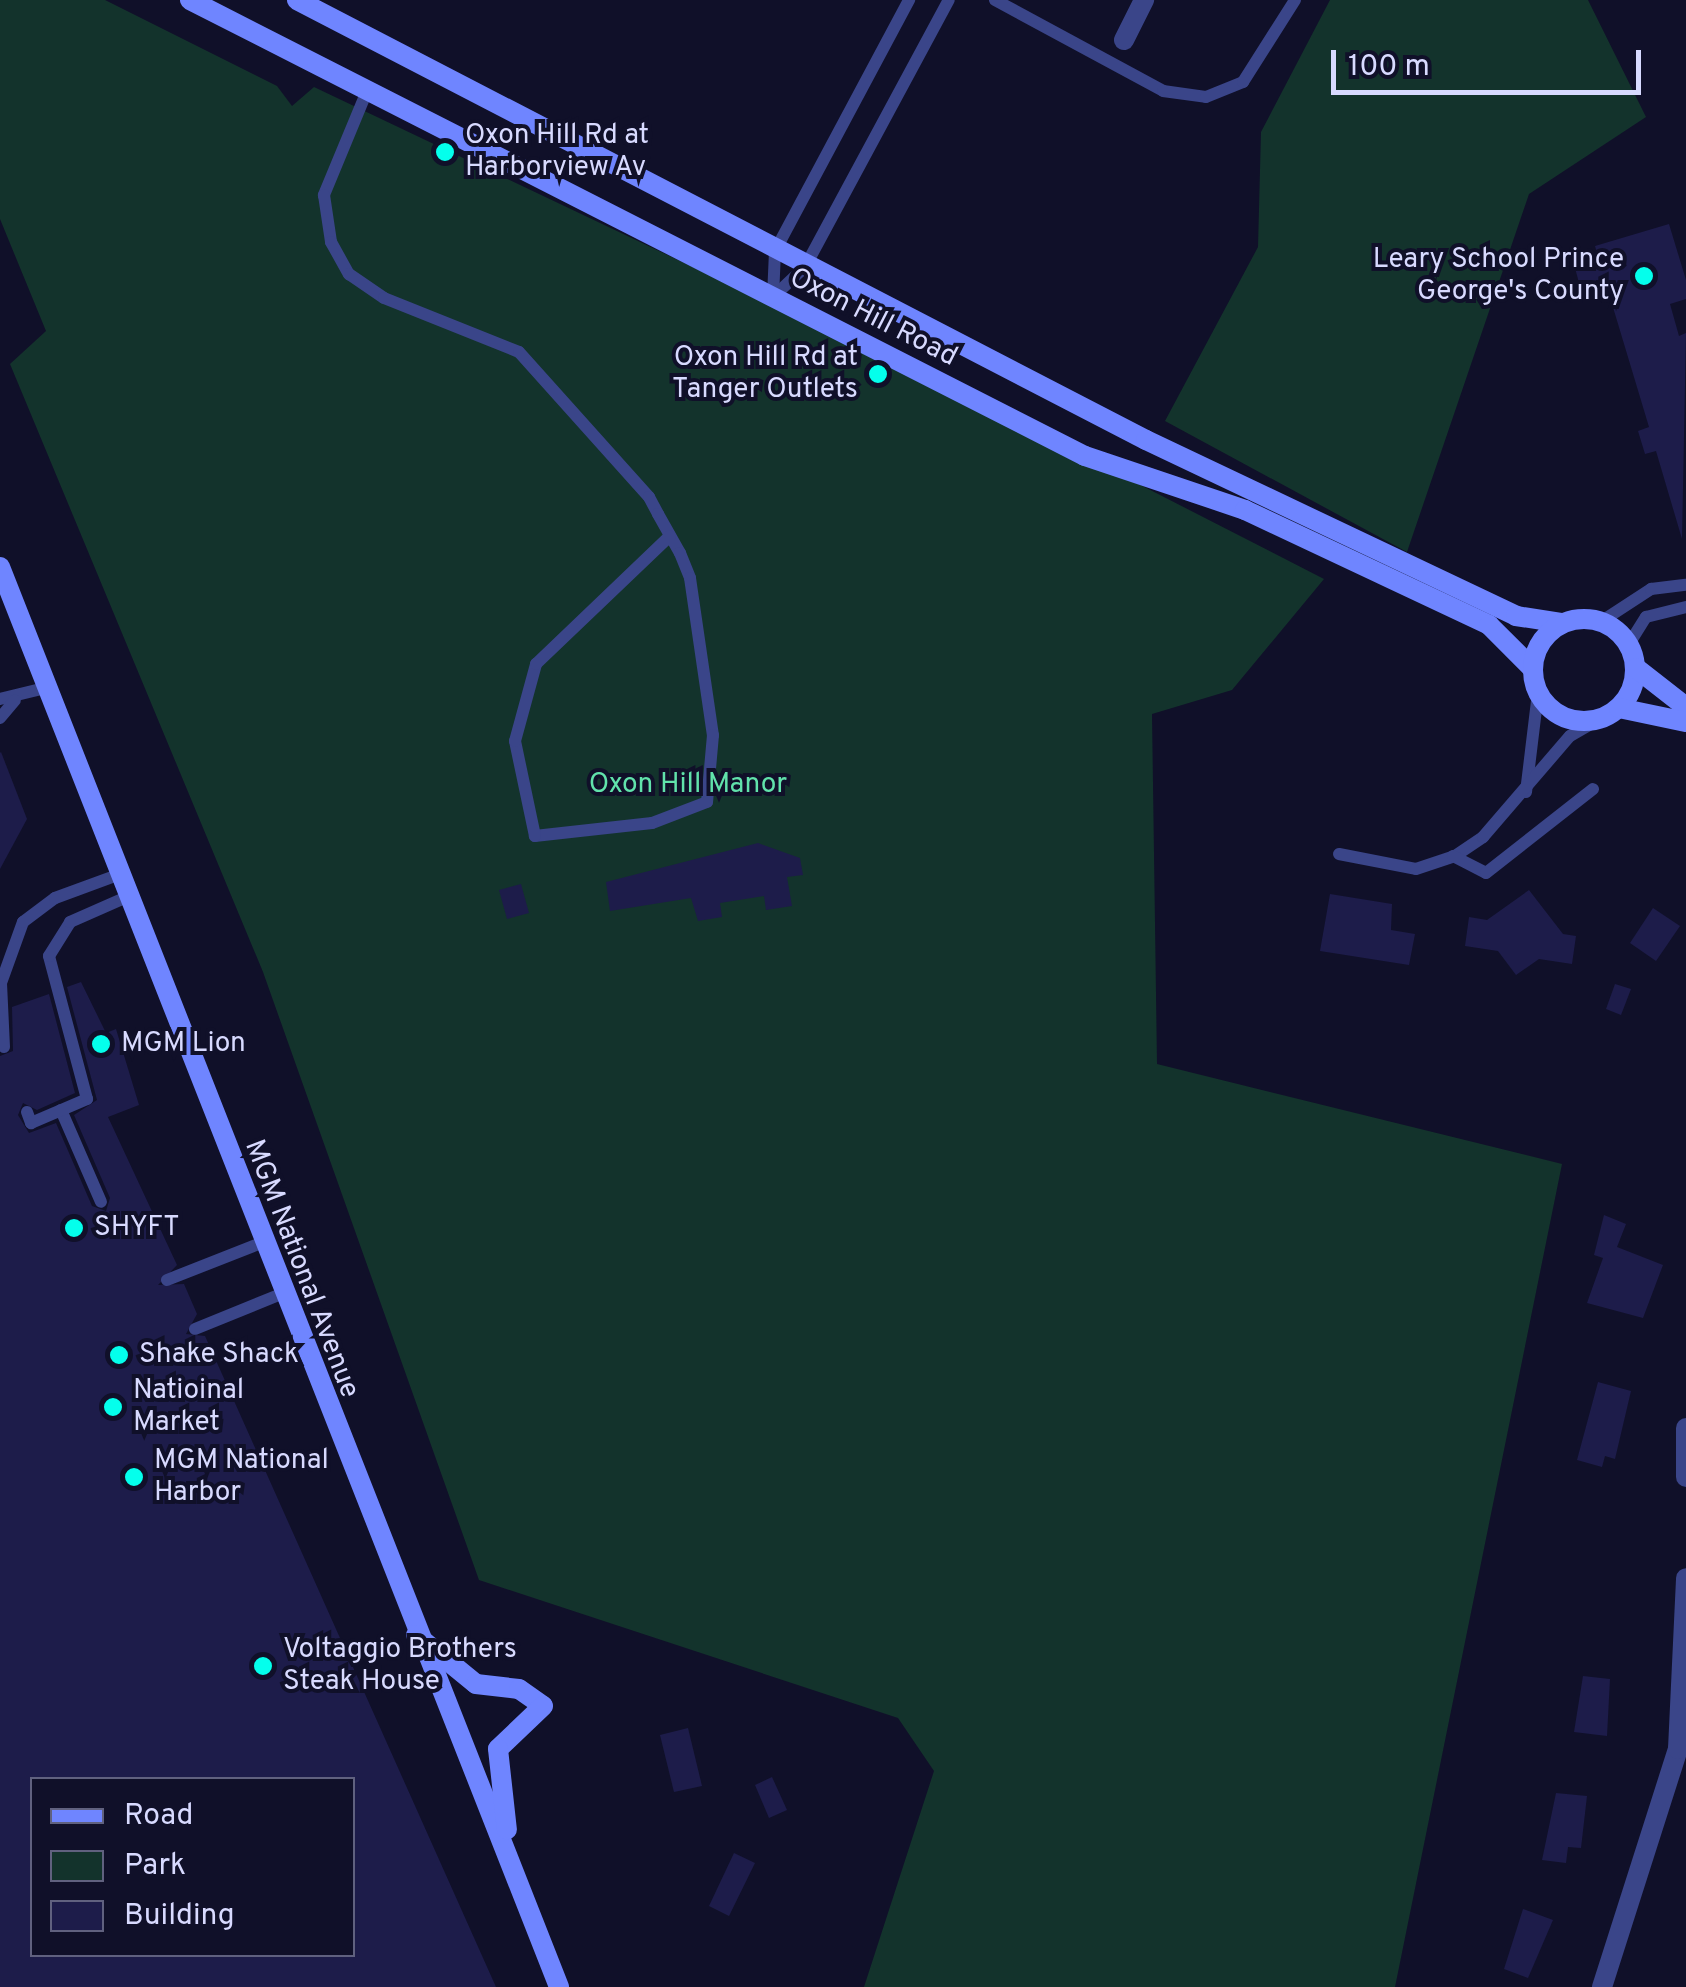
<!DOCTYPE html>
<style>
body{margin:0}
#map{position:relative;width:1686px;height:1987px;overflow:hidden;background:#101029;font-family:Overpass,sans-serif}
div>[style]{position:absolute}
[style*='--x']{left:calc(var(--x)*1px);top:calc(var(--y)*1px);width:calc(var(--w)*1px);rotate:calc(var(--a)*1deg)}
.green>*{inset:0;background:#13332c}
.building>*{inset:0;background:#1d1c4a}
.lane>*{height:12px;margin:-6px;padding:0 6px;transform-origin:6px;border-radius:6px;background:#3a4589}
.street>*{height:20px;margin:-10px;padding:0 10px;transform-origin:10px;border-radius:10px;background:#3a4589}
.secondary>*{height:20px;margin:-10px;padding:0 10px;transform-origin:10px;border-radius:10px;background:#6f85ff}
.secondary>.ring{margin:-10px;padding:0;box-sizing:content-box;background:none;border:20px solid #6f85ff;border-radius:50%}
.dots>*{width:28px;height:28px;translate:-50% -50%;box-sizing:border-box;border:5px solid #101029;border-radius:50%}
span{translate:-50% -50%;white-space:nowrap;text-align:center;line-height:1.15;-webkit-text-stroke:8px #101029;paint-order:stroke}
.poi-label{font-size:28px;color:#d8daff}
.left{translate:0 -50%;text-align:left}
.right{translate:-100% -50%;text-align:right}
.street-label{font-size:28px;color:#d8daff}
.park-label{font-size:28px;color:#61e2ab}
.legend{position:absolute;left:30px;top:1777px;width:325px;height:180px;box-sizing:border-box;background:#101029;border:2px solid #60617f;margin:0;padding:12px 18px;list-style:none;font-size:30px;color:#d8daff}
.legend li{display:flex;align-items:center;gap:20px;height:50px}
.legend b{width:50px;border:2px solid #60617f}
.scale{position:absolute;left:1331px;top:50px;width:310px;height:45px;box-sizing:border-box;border:5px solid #d8daff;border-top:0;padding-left:12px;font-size:30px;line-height:35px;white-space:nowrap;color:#d8daff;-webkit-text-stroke:8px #101029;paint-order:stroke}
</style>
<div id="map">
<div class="green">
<div style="clip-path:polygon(0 0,105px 0,277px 86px,292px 106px,314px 87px,1002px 414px,1324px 579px,1232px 690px,1152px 714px,1157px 1064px,1562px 1164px,1395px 1987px,864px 1987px,934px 1771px,898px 1718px,479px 1580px,263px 972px,10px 364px,46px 331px,0 219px)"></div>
<div style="clip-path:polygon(1330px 0,1588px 0,1646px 117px,1529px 194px,1407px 552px,1165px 421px,1258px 247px,1261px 132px)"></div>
</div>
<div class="building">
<div style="clip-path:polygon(1669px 224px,1686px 280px,1686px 299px,1670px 304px,1679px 336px,1686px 333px,1682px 539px,1656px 451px,1645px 454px,1638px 431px,1649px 427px,1609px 294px,1584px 302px,1574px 264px,1598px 257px,1595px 246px)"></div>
<div style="clip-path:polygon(1px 752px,27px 819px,0 869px,0 753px)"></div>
<div style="clip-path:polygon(758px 843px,800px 858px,803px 875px,787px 877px,792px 906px,766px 910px,764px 896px,720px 903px,722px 917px,698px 921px,691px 898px,610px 911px,606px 882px)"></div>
<div style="clip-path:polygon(521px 884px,529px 913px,507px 919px,499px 890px)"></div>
<div style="clip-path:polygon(1529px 890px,1563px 934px,1576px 936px,1572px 964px,1539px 959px,1516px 975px,1498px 951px,1465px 946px,1469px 917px,1487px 920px)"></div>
<div style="clip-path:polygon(1330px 894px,1392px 904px,1391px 930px,1415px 934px,1409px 965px,1320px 951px)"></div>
<div style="clip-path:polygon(1653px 908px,1680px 926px,1656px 961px,1630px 943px)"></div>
<div style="clip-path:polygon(evenodd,81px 982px,106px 1033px,116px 1029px,139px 1105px,108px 1117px,177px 1265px,158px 1285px,184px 1284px,197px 1314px,186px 1334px,205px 1336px,496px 1987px,0 1987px,0 1056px,13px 1051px,12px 1007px,49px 994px,75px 1093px,37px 1110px,23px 1103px,18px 1115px,29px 1133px,56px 1123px,92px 1206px,106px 1211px,110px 1198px,74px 1115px,97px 1100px,67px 987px,81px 982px,32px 1780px,352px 1780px,352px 1954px,32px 1954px,32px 1780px)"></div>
<div style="clip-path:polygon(1615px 984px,1631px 989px,1621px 1015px,1606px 1009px)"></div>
<div style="clip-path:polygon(1604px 1215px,1626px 1224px,1617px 1247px,1663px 1265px,1643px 1318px,1587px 1303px,1603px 1258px,1594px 1255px)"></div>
<div style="clip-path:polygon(1598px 1382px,1631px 1391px,1615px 1459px,1605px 1456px,1602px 1467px,1577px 1460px)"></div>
<div style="clip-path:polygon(1583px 1676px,1610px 1679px,1607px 1736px,1574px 1732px)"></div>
<div style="clip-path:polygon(688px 1728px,702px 1786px,674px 1792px,660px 1735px)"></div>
<div style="clip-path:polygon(772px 1777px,787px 1810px,769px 1818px,755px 1785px)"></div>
<div style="clip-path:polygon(1556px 1793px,1587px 1796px,1581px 1848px,1568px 1847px,1566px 1863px,1542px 1860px)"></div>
<div style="clip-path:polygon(734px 1853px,755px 1863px,729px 1916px,709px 1906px)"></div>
<div style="clip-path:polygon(1523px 1909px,1553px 1920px,1528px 1978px,1504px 1969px)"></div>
</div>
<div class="lane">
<div style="--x:995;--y:0;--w:191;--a:28.4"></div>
<div style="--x:1163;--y:91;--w:43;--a:7.9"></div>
<div style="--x:1206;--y:97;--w:40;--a:-22"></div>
<div style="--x:1243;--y:82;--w:97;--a:-57.6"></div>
<div style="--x:367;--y:91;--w:113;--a:112.5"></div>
<div style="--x:324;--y:195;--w:48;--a:81.5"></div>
<div style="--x:331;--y:242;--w:37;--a:61"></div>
<div style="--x:349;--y:274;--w:42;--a:34.4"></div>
<div style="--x:384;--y:298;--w:145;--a:21.8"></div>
<div style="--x:519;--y:352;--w:195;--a:48.1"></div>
<div style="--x:649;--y:497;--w:19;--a:62"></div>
<div style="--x:658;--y:514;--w:45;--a:60.6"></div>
<div style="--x:680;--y:553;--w:27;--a:68"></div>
<div style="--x:690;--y:578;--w:159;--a:81.7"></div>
<div style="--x:713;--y:735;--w:67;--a:95.1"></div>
<div style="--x:707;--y:802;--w:59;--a:159.1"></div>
<div style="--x:652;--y:823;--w:118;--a:173.7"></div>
<div style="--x:535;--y:836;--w:97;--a:-101.9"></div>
<div style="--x:515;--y:741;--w:80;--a:-74.7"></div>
<div style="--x:536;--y:664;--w:185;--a:-43.7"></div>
<div style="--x:773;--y:297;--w:44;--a:-43.2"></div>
<div style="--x:805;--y:267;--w:303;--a:-61.7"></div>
<div style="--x:773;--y:297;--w:46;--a:-87.5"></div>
<div style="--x:775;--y:251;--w:285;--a:-61.9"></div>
<div style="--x:1602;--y:621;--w:59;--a:-33.1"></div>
<div style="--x:1651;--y:589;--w:35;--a:-7"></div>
<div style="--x:1629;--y:644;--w:32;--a:-58"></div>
<div style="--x:1646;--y:617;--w:41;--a:-14"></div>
<div style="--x:0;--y:699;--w:46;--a:-13.7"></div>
<div style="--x:0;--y:718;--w:23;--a:-50"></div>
<div style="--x:1526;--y:792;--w:100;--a:-83.1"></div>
<div style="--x:1339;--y:854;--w:78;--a:11"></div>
<div style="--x:1416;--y:869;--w:41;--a:-18.4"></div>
<div style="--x:1455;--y:856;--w:34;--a:-34"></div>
<div style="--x:1483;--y:837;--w:133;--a:-49.3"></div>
<div style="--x:1570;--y:736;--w:32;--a:-30"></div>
<div style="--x:1453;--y:856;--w:37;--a:27"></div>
<div style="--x:1486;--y:873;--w:136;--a:-38.1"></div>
<div style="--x:4;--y:1047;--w:64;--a:-92.7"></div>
<div style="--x:1;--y:983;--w:65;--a:-70.2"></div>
<div style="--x:23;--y:922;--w:40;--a:-37"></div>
<div style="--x:55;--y:898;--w:67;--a:-20.1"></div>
<div style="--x:61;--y:1110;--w:100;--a:66.5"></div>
<div style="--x:27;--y:1112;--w:12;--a:70"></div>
<div style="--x:31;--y:1123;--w:61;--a:-23.2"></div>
<div style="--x:87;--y:1099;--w:148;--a:-104.9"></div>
<div style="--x:49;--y:956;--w:40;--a:-58"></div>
<div style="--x:70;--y:922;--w:62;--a:-23.7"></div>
<div style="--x:167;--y:1280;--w:101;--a:-21.5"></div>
<div style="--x:195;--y:1329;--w:93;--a:-22.1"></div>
</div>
<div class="street">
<div style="--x:1124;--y:40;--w:45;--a:-63.4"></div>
<div style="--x:1686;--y:1428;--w:49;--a:90"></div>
<div style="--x:1602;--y:1987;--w:250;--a:-72.3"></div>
<div style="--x:1678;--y:1749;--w:171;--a:-87.3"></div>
</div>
<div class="secondary">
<div style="--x:190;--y:0;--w:1004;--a:27"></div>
<div style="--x:1085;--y:456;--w:169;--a:18.6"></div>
<div style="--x:1245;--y:510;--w:270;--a:25.2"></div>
<div style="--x:1489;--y:625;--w:62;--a:45"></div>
<div style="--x:297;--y:0;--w:956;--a:27.4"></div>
<div style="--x:1146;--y:440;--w:410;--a:25.4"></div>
<div style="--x:1516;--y:616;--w:47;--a:8.7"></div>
<div style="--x:0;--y:567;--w:1526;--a:68.51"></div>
<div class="ring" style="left:1533px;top:619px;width:82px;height:82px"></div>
<div style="--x:1636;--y:668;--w:63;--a:38"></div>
<div style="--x:1619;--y:708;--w:68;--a:11.8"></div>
<div style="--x:416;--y:1635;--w:77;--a:39.2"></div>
<div style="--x:476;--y:1684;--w:43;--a:6.6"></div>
<div style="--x:519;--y:1689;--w:29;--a:35"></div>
<div style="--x:543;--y:1706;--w:62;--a:136.3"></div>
<div style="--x:498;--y:1749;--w:81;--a:83.7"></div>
</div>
<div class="dots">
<div style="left:445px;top:152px;background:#04ffec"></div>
<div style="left:1644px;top:276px;background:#04ffec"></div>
<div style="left:878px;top:374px;background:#04ffec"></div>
<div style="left:101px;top:1044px;background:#04ffec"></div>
<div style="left:74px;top:1228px;background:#04ffec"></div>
<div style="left:119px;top:1355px;background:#04ffec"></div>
<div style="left:113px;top:1407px;background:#04ffec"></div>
<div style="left:134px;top:1477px;background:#04ffec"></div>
<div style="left:263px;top:1666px;background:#04ffec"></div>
</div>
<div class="poi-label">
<span class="left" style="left:465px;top:152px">Oxon Hill Rd at<br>Harborview Av</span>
<span class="right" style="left:1624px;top:276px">Leary School Prince<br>George's County</span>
<span class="right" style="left:858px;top:374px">Oxon Hill Rd at<br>Tanger Outlets</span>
<span class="left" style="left:121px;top:1044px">MGM Lion</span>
<span class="left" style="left:94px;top:1228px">SHYFT</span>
<span class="left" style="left:139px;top:1355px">Shake Shack</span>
<span class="left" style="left:133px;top:1407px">Natioinal<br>Market</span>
<span class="left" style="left:154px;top:1477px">MGM National<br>Harbor</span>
<span class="left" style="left:283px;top:1666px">Voltaggio Brothers<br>Steak House</span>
</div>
<div class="street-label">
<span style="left:873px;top:318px;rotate:27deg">Oxon Hill Road</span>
<span style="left:301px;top:1269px;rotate:69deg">MGM National Avenue</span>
</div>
<div class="park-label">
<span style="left:688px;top:785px">Oxon Hill Manor</span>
</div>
<ul class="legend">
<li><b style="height:12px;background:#6f85ff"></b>Road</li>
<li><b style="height:28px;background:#13332c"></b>Park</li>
<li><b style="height:28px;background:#1d1c4a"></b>Building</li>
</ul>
<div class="scale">100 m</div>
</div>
